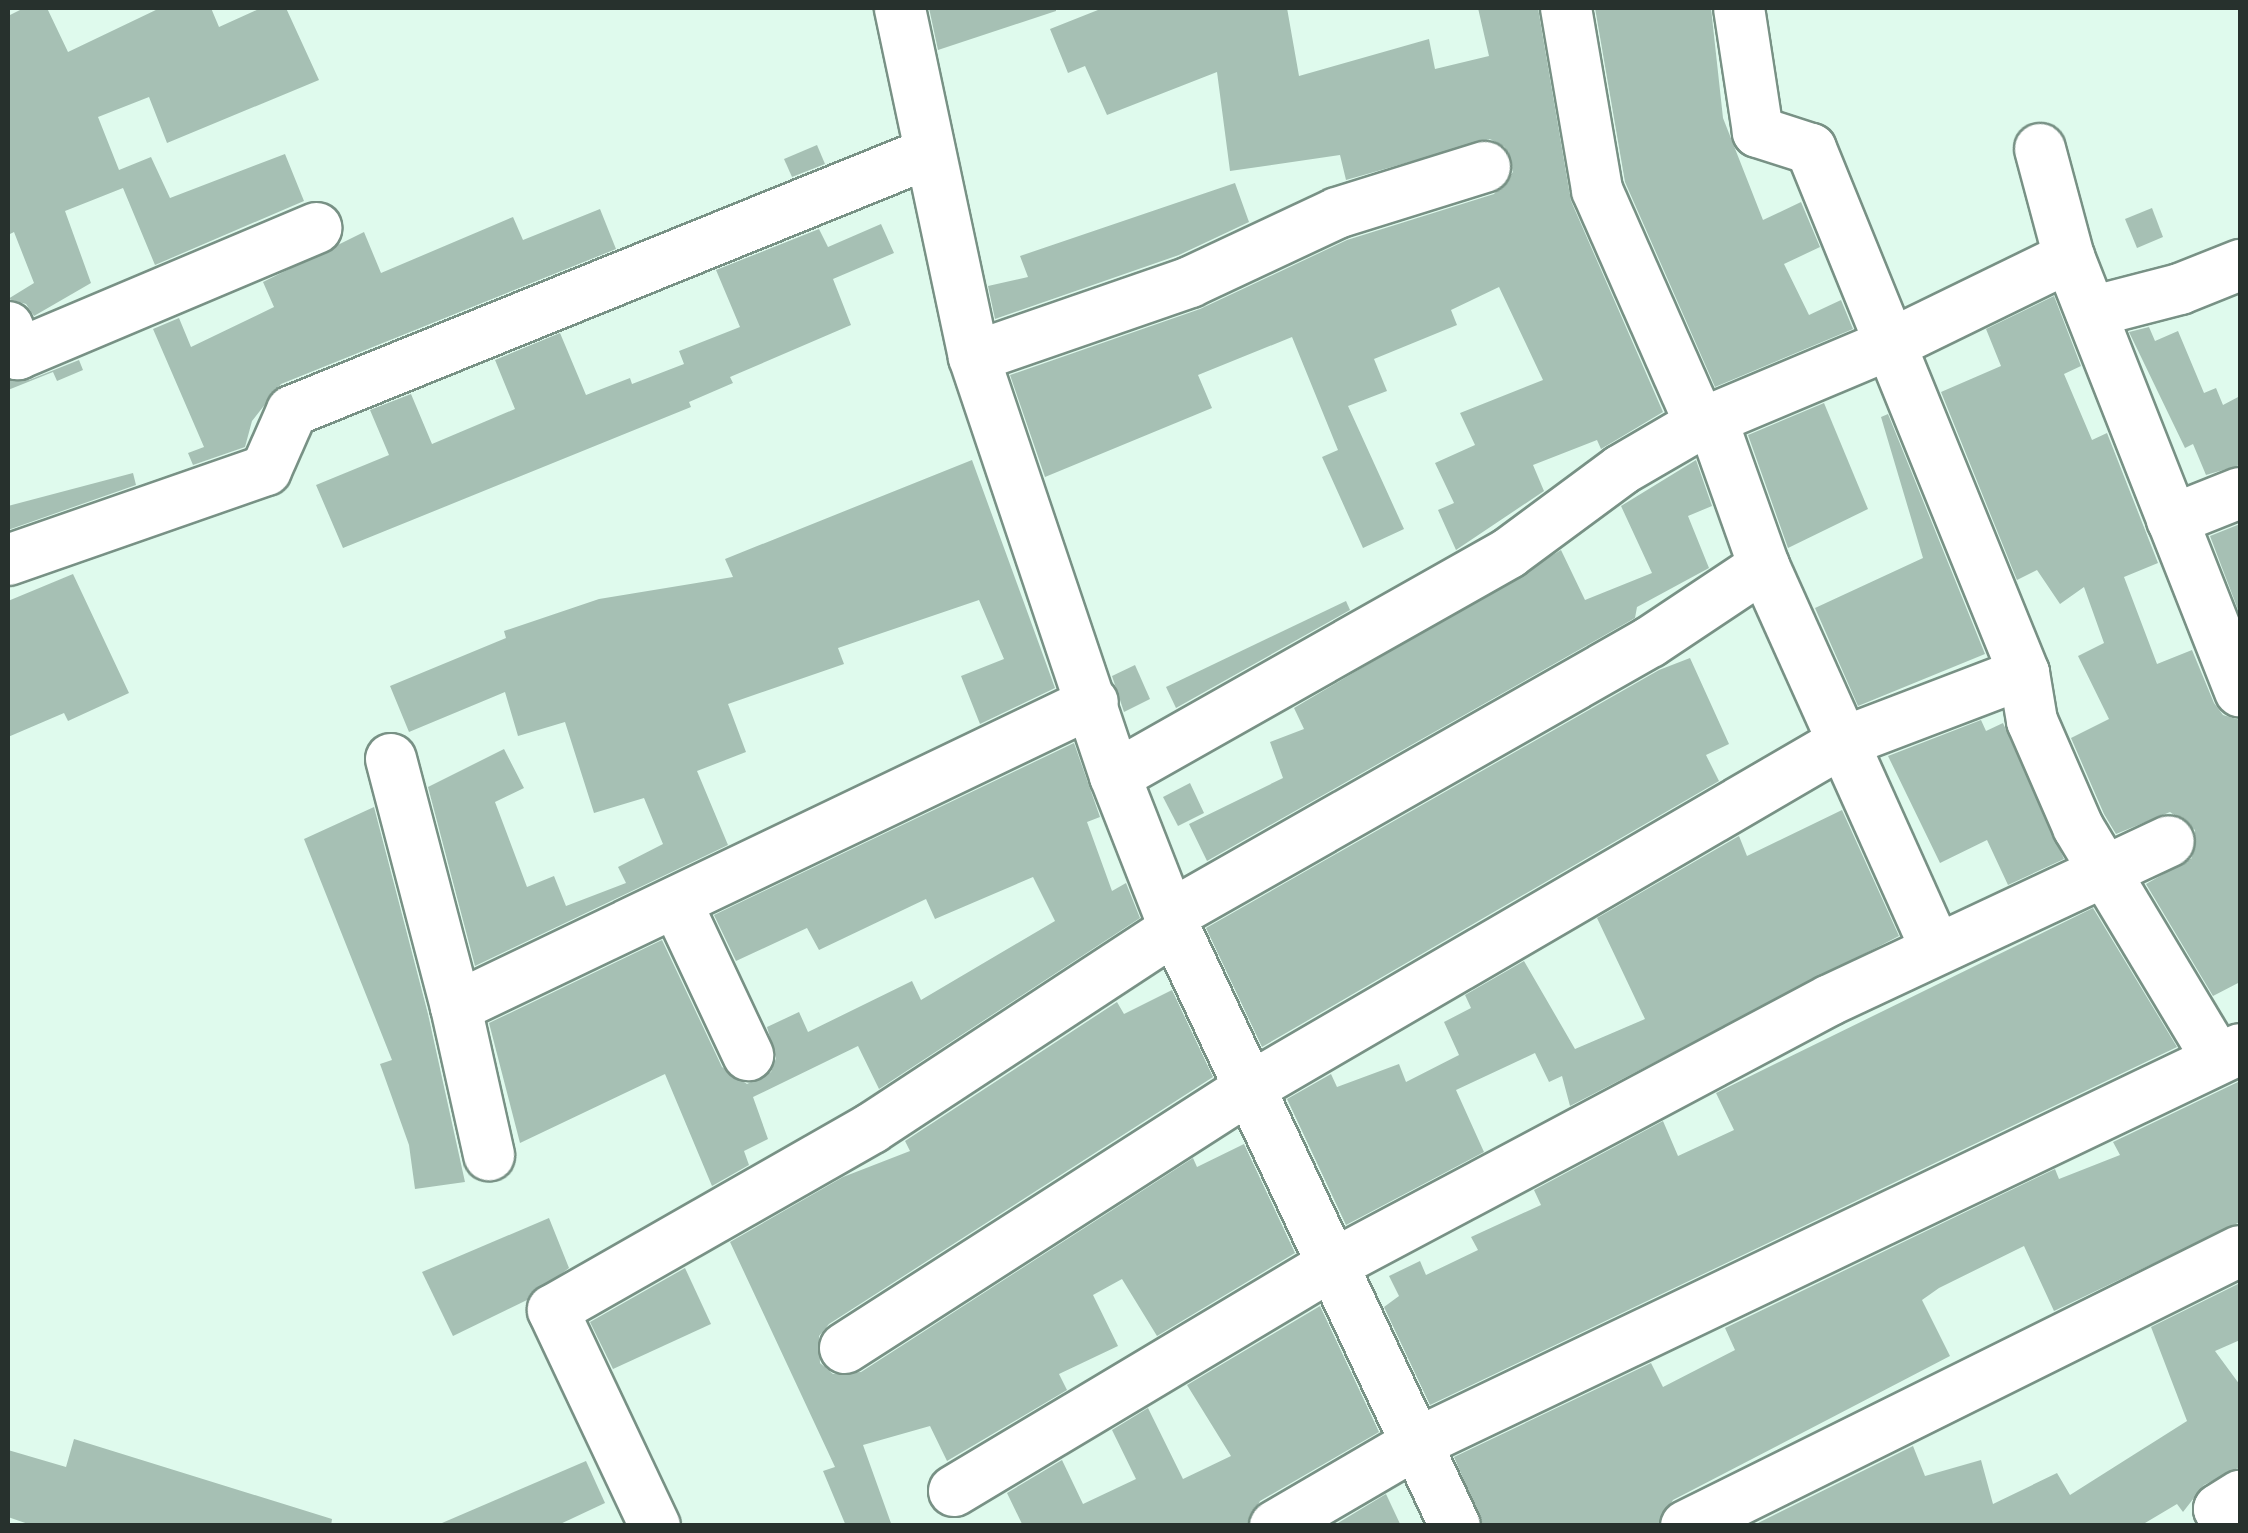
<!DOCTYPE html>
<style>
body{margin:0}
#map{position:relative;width:2248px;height:1533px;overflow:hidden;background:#dffaed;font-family:"IBM Plex Sans",sans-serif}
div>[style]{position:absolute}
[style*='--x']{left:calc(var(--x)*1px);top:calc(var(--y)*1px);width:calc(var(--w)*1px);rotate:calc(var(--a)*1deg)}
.building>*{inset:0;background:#a6c0b4}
.roads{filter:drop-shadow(2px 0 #789185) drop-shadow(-2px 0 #789185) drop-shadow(0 2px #789185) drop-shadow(0 -2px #789185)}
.minor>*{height:50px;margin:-25px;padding:0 25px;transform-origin:25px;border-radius:25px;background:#fff}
span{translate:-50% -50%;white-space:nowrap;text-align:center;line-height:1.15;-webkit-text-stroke:9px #fff;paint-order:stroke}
.frame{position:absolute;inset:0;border:10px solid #27312d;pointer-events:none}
</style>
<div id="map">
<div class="building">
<div style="clip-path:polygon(24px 8px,47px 8px,68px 52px,160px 8px,211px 8px,219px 27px,261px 8px,286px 8px,319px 80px,167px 143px,149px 97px,98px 117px,119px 170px,151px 157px,170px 198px,285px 154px,304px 201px,155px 265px,123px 188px,65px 211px,91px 283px,34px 316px,26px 304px,8px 299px,34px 283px,14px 232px,8px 235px,8px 16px)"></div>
<div style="clip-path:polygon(929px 8px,1056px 8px,1056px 11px,938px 50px)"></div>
<div style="clip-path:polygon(1103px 8px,1287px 8px,1299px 76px,1429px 39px,1435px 69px,1489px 56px,1478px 8px,1538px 8px,1571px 201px,1663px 412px,1601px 449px,1597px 440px,1533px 465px,1544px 491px,1456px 550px,1438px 510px,1454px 503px,1435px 463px,1475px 445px,1460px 413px,1543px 380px,1499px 287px,1451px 310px,1457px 325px,1374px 359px,1387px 391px,1348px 406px,1404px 529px,1363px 548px,1322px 457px,1338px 450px,1292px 337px,1198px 375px,1212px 408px,1045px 477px,1010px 375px,1200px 309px,1347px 240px,1494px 194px,1513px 172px,1505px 147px,1490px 139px,1346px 180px,1340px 155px,1230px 171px,1217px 72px,1107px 115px,1085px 66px,1068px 73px,1050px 29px)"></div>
<div style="clip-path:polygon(1595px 8px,1711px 8px,1723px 118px,1763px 220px,1801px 202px,1820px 247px,1784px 264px,1809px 315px,1841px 300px,1853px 329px,1715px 387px,1625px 182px)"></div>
<div style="clip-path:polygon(817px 145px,825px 164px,792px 177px,784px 159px)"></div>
<div style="clip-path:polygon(1235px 183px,1249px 222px,1179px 255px,995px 319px,988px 286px,1028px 277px,1020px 256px)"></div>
<div style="clip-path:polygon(2152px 208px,2163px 237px,2137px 248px,2125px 219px)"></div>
<div style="clip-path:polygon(600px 209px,616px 249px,281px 384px,252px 421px,245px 447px,193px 465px,188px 453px,204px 447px,153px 329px,179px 318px,191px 347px,274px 307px,263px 282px,364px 232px,381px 273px,513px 217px,523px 240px)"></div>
<div style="clip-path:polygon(881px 224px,894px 253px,833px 279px,851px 325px,730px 377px,733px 383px,689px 402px,691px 407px,343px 548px,316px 485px,389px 455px,370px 410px,411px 394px,432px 444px,515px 409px,495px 360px,560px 333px,586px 395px,630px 378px,632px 384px,684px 364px,679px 351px,740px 327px,716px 270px,819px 229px,828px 247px)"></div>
<div style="clip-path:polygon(2054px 296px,2081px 366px,2064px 374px,2092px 440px,2107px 433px,2158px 563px,2124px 577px,2157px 664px,2192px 650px,2214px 703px,2223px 715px,2240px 720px,2240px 982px,2213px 996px,2146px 884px,2192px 858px,2195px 830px,2170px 812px,2116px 834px,2104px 814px,2071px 738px,2109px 719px,2078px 656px,2104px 643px,2084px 587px,2060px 604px,2037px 570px,2017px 580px,1941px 392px,2001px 366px,1986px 329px)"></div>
<div style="clip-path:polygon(2149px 327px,2155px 341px,2178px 331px,2204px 393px,2216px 388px,2223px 405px,2240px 396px,2240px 465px,2206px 475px,2193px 444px,2185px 448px,2129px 332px)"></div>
<div style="clip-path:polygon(79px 360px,83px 370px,57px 381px,53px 372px,8px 390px,8px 380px,29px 380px)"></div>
<div style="clip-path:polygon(1824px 403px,1868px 509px,1788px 548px,1748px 435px)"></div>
<div style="clip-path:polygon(1888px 414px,1985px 654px,1858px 706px,1815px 608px,1923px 558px,1881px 417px)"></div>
<div style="clip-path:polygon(972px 460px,1055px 688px,980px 724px,961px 676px,1004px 659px,979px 600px,838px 648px,844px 664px,728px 704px,746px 752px,697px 771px,728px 845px,475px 966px,428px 787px,504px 749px,524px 788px,495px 802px,527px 887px,554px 876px,566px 906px,626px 883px,618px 867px,663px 844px,644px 798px,594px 813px,565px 722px,518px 736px,505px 692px,409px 732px,390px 686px,506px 638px,504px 631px,599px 599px,733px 577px,725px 559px)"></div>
<div style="clip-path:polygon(1696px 460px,1712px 506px,1688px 516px,1709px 568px,1637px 607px,1635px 618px,1207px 861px,1189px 824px,1283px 778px,1270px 742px,1304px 729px,1294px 708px,1561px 550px,1585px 600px,1652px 573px,1621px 506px)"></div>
<div style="clip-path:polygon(133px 473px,136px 485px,8px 530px,8px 506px)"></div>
<div style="clip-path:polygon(2240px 524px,2240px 615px,2210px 536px)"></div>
<div style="clip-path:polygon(73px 574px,129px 693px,68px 721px,64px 713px,8px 737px,8px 601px)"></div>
<div style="clip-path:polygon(1346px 601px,1350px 610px,1176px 708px,1166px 687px)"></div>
<div style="clip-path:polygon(1690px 658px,1729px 744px,1706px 755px,1719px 781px,1262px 1047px,1206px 928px,1659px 670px)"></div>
<div style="clip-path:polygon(1135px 665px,1150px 699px,1124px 712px,1112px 676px)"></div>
<div style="clip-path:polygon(1981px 720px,1986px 731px,2003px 723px,2064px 859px,2008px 885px,1987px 840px,1940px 863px,1888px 756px)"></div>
<div style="clip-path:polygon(1074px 743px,1100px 817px,1087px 822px,1112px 891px,1126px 883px,1140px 918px,879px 1089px,858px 1046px,753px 1097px,768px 1139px,744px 1151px,749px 1165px,712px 1186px,665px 1074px,520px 1143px,489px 1023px,662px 940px,722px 1067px,747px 1084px,771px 1072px,776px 1058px,767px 1027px,799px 1012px,808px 1032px,912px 981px,921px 1000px,1055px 921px,1033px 877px,935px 919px,926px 899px,819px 950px,807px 928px,736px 961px,714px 915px)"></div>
<div style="clip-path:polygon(1190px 783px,1204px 813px,1178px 826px,1163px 797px)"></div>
<div style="clip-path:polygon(374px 807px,428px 1014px,465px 1182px,415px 1189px,409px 1145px,380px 1064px,392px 1060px,304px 839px)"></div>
<div style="clip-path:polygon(1842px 810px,1899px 936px,1570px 1106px,1562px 1076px,1549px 1082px,1535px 1053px,1456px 1090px,1484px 1152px,1346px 1225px,1287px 1099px,1331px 1074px,1337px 1087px,1399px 1064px,1406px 1082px,1459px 1055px,1444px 1022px,1471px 1008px,1465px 995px,1524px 961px,1575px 1049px,1645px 1019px,1597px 918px,1739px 836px,1747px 856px)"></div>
<div style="clip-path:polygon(2093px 908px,2177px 1047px,1430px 1405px,1384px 1307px,1399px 1296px,1389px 1276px,1420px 1261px,1426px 1275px,1478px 1250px,1471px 1237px,1541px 1205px,1534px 1190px,1663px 1121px,1678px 1156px,1734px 1130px,1716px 1093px)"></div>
<div style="clip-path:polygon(1172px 990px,1213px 1077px,829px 1324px,819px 1336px,820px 1363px,833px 1374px,861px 1372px,1193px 1158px,1197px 1167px,1244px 1144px,1295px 1253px,1157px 1336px,1122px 1279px,1093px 1295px,1118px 1346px,1059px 1374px,1067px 1390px,947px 1461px,930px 1426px,863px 1445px,892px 1526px,846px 1526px,823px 1471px,835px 1467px,730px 1242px,843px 1177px,910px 1151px,905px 1141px,1117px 1002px,1124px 1014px)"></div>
<div style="clip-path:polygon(2240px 1081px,2240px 1222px,2054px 1311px,2024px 1246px,1939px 1288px,1922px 1300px,1950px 1356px,1673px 1500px,1657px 1526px,1483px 1526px,1454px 1457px,1651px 1363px,1663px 1387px,1735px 1350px,1725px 1328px,2055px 1169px,2059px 1179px,2120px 1155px,2113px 1142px)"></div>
<div style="clip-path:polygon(549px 1218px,569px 1268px,527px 1300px,453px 1336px,422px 1272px)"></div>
<div style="clip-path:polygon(685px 1268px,711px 1324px,613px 1369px,590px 1322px)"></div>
<div style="clip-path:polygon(2240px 1283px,2240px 1340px,2215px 1351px,2240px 1385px,2240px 1467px,2204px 1485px,2183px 1512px,2177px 1504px,2140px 1526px,1752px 1526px,1913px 1446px,1925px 1476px,1981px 1460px,1993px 1504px,2057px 1473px,2070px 1495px,2187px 1421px,2151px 1327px)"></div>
<div style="clip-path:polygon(1320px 1306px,1379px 1432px,1260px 1501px,1246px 1526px,1023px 1526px,1007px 1493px,1062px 1460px,1083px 1504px,1136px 1479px,1112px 1430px,1148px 1408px,1183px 1479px,1231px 1456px,1187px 1385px)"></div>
<div style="clip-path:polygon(74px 1439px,332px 1519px,331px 1526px,34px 1526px,8px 1517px,8px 1450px,66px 1467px)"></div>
<div style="clip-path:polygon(586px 1461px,605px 1503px,556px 1526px,435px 1526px)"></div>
<div style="clip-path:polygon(1386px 1494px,1401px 1526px,1333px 1526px)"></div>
</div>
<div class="roads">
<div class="minor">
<div style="--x:1566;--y:8;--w:185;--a:80.3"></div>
<div style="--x:1597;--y:190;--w:256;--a:66.2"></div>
<div style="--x:1700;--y:424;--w:209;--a:-22.8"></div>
<div style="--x:1893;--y:343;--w:196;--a:-26"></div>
<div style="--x:2069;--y:257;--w:467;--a:68.5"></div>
<div style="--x:2040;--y:149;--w:112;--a:75"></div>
<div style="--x:2091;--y:312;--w:92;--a:-14.5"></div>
<div style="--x:2180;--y:289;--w:65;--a:-21.8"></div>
<div style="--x:8;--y:327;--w:29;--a:70"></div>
<div style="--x:18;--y:354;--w:324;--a:-22.9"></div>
<div style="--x:974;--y:357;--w:229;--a:-19.1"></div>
<div style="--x:1190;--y:282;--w:162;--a:-25.1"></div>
<div style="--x:1337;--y:213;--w:155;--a:-17.3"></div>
<div style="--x:1712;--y:420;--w:155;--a:70.4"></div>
<div style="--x:1764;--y:566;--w:419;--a:65.8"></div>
<div style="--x:2172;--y:520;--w:73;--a:-21.7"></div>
<div style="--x:8;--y:560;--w:273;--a:-19.2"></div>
<div style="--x:266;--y:470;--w:64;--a:-66.2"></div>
<div style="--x:292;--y:411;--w:687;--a:-22.05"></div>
<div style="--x:2024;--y:673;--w:49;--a:80.5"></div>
<div style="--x:2032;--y:721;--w:116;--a:66.5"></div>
<div style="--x:2078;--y:827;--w:268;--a:59"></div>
<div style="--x:391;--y:759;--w:256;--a:75.3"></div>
<div style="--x:456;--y:1007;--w:706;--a:-25.59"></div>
<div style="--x:1115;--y:776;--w:453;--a:-29.5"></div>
<div style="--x:1509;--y:553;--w:139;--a:-36.5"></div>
<div style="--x:1621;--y:470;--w:91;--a:-30.2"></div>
<div style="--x:678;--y:906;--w:165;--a:64.8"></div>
<div style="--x:1169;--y:916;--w:554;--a:-29.67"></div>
<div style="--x:1650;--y:642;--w:137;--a:-33.7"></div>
<div style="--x:1175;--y:929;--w:659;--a:64.87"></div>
<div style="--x:456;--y:1007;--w:152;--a:77.4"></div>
<div style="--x:845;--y:1348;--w:483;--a:-32.7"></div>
<div style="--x:1251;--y:1087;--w:683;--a:-30.24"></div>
<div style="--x:1841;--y:743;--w:196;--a:-20.9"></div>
<div style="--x:2024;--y:673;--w:566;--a:-112.12"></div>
<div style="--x:1811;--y:149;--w:56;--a:-162.2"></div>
<div style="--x:1758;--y:132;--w:125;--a:-98.7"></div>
<div style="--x:954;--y:1491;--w:438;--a:-30.9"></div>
<div style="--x:1330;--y:1266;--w:566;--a:-28.01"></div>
<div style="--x:1830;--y:1000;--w:374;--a:-25.1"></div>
<div style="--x:655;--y:1526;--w:239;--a:-115.3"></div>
<div style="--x:553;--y:1310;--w:367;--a:-29.7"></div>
<div style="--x:872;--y:1128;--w:363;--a:-33.3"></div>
<div style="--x:1175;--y:929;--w:164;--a:-111.4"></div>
<div style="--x:1115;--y:776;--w:442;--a:-108.6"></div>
<div style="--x:974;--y:357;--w:357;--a:-102"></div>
<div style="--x:1275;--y:1526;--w:164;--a:-30.3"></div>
<div style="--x:1417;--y:1443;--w:912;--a:-25.58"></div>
<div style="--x:1686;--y:1526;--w:618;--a:-26.4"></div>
<div style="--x:2230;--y:1526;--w:20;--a:-123"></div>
<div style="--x:2219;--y:1509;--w:25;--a:-32"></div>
</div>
</div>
<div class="frame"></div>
</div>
